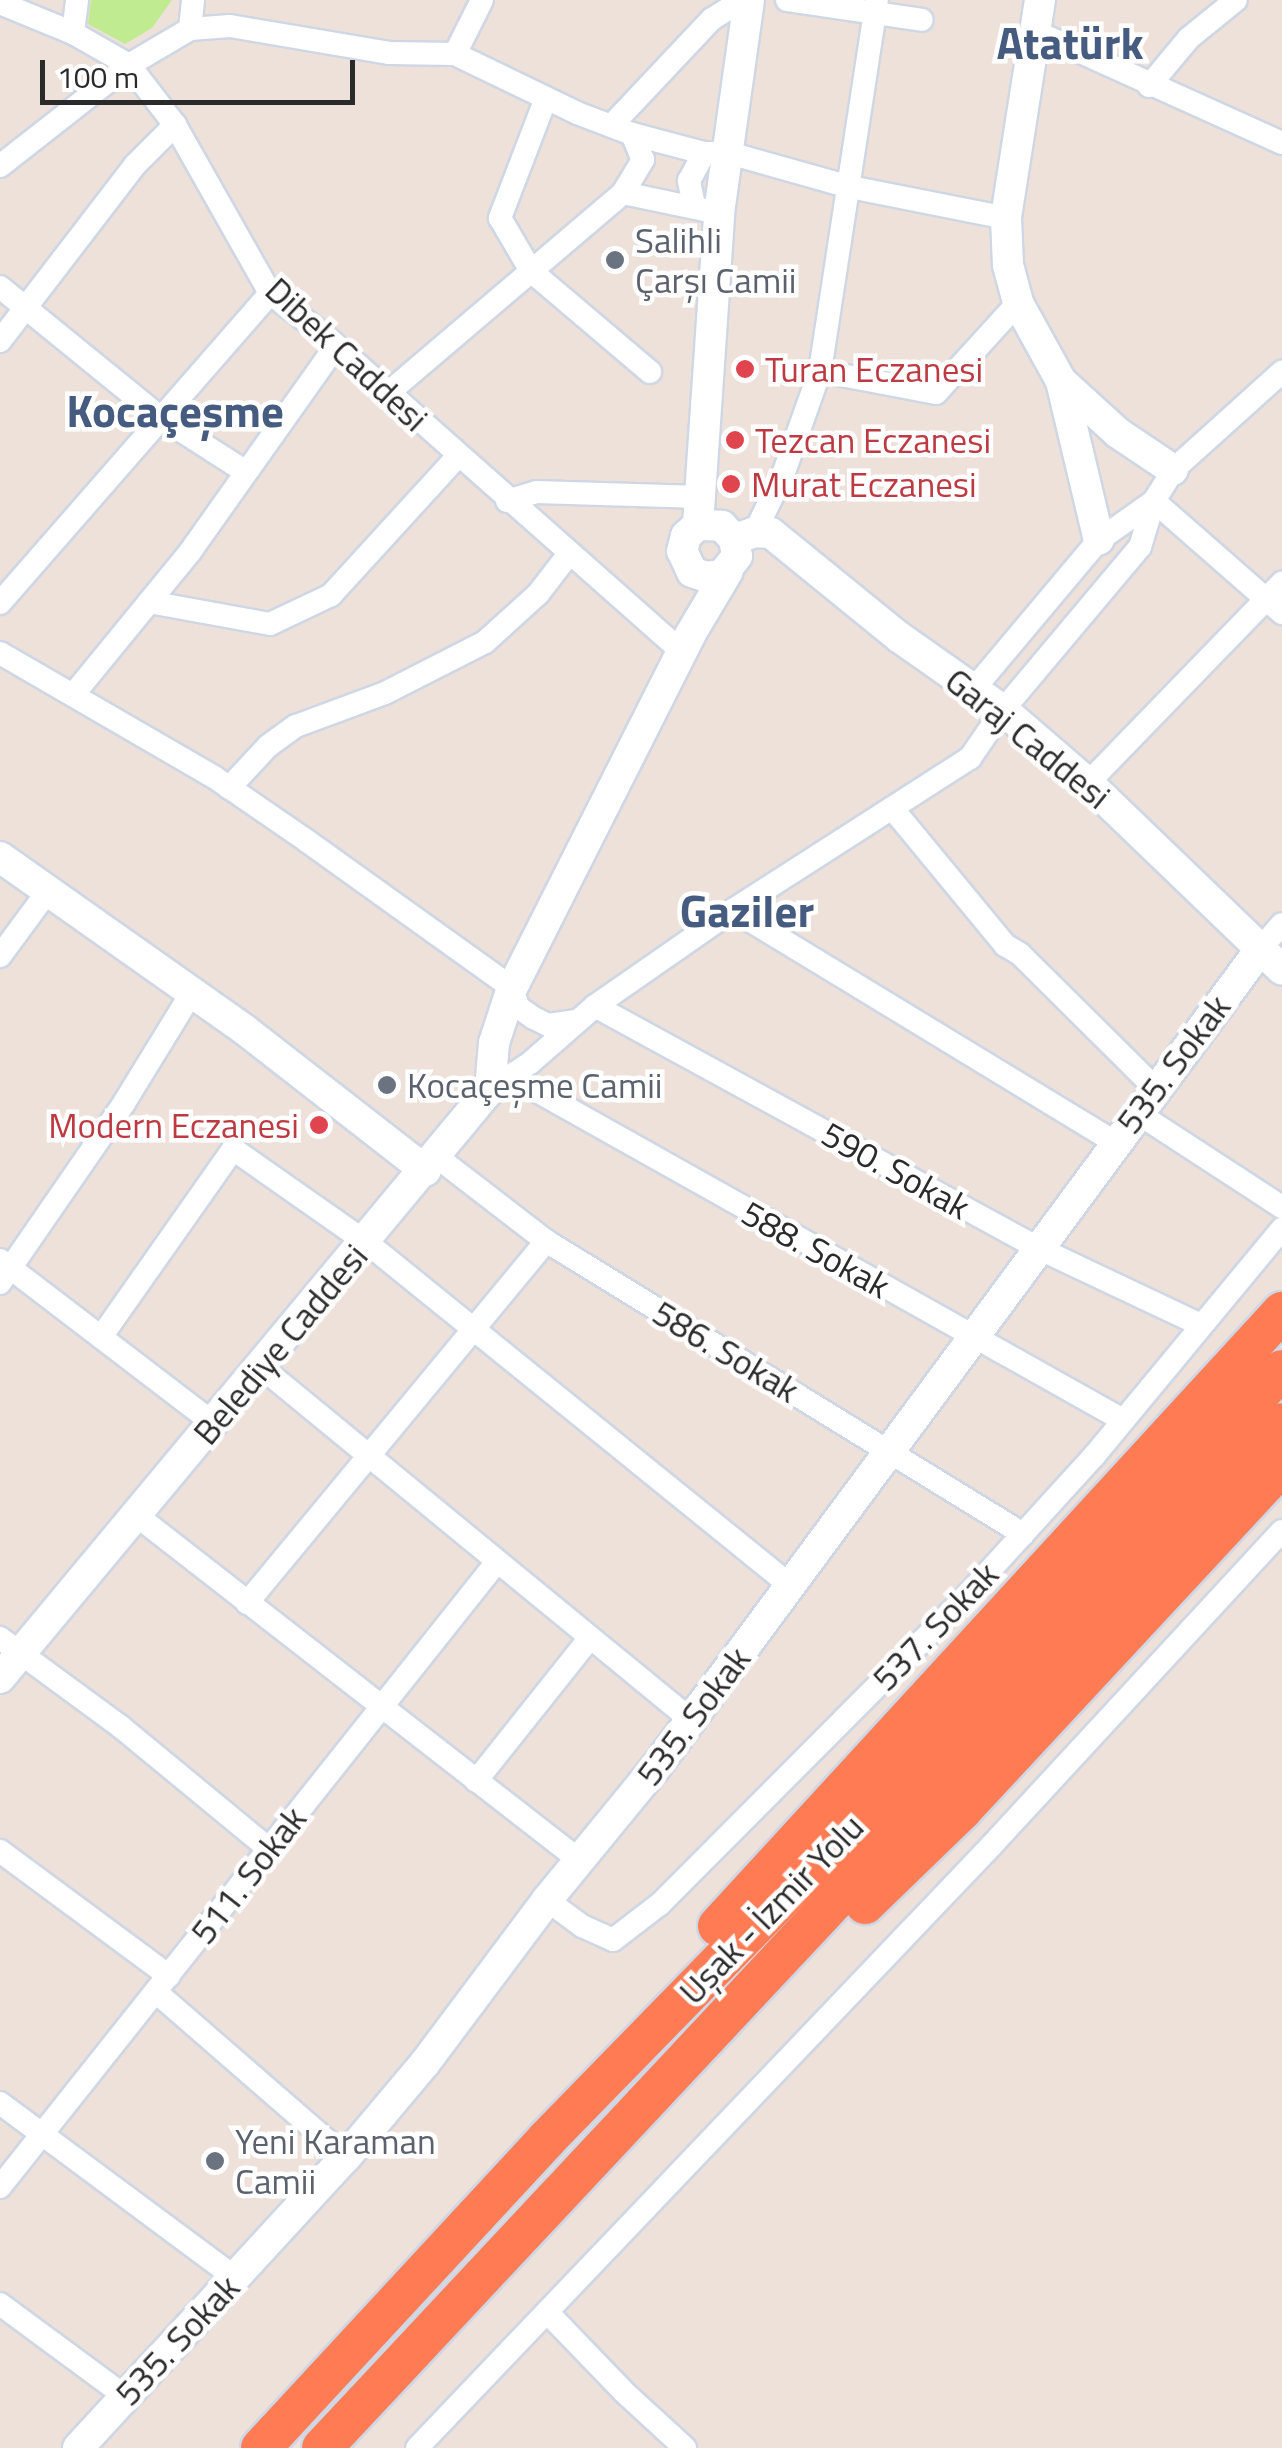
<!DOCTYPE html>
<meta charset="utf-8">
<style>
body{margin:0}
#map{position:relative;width:1282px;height:2448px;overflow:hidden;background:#eee1da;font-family:"Titillium Web",sans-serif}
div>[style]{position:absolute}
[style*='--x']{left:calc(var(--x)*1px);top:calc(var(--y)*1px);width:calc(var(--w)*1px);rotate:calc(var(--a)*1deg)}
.green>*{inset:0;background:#c1eb90}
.roads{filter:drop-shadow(2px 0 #cfd7e4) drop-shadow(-2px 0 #cfd7e4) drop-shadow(0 2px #cfd7e4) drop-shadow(0 -2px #cfd7e4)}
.street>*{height:22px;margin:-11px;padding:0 11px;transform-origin:11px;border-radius:11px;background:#fff}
.secondary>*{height:30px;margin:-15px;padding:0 15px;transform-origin:15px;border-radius:15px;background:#fff}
.highway>*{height:40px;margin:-20px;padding:0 20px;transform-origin:20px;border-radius:20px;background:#ff7b53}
.dots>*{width:28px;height:28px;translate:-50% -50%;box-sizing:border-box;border:5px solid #fff;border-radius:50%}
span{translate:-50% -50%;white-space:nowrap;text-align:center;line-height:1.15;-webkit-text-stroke:9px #fff;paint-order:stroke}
.worship-label{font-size:35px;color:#5b616d}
.left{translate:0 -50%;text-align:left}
.street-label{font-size:35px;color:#2a2a2a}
.health-label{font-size:35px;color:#be3a42}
.right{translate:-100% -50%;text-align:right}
.district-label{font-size:45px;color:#455b7f;font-weight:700}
.scale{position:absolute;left:40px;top:60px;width:315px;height:45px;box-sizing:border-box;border:5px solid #2a2a2a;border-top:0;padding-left:12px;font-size:30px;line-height:35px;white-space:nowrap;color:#2a2a2a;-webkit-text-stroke:8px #fff;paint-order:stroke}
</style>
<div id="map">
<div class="green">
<div style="clip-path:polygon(91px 0,172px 0,152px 28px,125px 44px,88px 24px)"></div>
</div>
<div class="roads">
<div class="street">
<div style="--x:787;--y:0;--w:136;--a:8.4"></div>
<div style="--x:0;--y:3;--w:79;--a:22.3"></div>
<div style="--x:73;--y:33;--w:64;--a:29.7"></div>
<div style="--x:129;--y:65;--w:76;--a:52.5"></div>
<div style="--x:175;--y:125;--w:193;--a:60.5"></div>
<div style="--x:270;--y:293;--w:68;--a:37.9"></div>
<div style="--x:324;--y:335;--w:478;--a:41.5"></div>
<div style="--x:190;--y:29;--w:29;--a:-84"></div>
<div style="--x:1034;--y:31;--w:272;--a:24.3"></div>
<div style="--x:73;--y:33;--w:33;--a:-83"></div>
<div style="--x:455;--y:54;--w:60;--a:-63.4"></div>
<div style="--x:1149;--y:86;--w:62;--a:-50.2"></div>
<div style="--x:1189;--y:38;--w:60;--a:-39"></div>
<div style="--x:546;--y:98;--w:129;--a:111"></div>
<div style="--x:500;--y:218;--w:61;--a:59.7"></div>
<div style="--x:531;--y:271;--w:156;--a:40.3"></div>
<div style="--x:611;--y:126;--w:147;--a:-46.7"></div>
<div style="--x:712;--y:19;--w:36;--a:-32"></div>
<div style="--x:0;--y:166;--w:164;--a:-38.1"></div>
<div style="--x:129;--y:65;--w:71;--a:-30.5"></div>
<div style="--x:190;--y:29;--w:40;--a:-4.3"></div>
<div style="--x:230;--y:26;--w:161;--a:9.6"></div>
<div style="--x:389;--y:53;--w:66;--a:0.9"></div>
<div style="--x:455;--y:54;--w:136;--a:25.8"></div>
<div style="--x:577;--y:113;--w:59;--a:20.9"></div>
<div style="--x:632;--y:134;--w:74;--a:14.8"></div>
<div style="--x:704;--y:153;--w:25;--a:0"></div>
<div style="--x:729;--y:153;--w:126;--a:15.7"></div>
<div style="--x:850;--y:187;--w:159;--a:11.2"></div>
<div style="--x:623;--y:193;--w:98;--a:11.8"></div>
<div style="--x:694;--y:205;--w:25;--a:-102"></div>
<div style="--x:689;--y:181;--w:32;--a:-62"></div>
<div style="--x:0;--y:287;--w:206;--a:39.1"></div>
<div style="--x:160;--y:417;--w:102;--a:32.6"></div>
<div style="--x:0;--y:341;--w:222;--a:-52.5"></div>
<div style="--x:135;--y:165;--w:57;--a:-45"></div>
<div style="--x:820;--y:371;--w:118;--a:10.7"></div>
<div style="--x:936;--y:393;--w:122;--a:-47.7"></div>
<div style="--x:388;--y:393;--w:309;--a:-40.4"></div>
<div style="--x:623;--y:193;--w:39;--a:-59"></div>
<div style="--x:643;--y:160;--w:28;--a:-113"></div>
<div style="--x:507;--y:501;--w:30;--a:-17"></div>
<div style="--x:536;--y:492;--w:165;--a:1.7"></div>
<div style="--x:1154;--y:501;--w:170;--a:41.2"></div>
<div style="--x:755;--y:532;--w:67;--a:-64.2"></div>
<div style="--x:784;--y:472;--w:107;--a:-70.4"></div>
<div style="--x:820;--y:371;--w:375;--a:-81.3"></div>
<div style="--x:149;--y:602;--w:123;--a:10.3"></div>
<div style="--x:270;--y:624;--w:68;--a:-25.4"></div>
<div style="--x:331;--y:595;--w:188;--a:-47.6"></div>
<div style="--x:0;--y:603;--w:411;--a:-48.9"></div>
<div style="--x:0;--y:653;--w:247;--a:30.1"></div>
<div style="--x:214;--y:777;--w:113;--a:34.5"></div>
<div style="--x:307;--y:841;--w:252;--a:35.6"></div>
<div style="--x:512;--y:988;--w:20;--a:72"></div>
<div style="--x:518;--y:1007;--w:19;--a:35"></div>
<div style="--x:534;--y:1018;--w:16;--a:27"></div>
<div style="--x:548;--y:1025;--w:29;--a:-8"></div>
<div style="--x:973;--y:690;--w:196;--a:-50"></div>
<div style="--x:1099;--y:540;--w:67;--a:-35.3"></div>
<div style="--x:73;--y:695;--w:185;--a:-50.7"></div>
<div style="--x:190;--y:552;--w:252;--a:-54.7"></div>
<div style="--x:1088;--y:783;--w:279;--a:-45.9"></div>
<div style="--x:229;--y:788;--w:57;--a:-47.1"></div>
<div style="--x:268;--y:746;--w:34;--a:-36"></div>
<div style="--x:296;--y:726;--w:95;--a:-20.3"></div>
<div style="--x:385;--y:693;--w:112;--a:-27"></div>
<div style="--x:485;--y:642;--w:72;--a:-42.2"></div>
<div style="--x:538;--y:594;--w:49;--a:-52.4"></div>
<div style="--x:892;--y:808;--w:178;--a:50.5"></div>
<div style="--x:1005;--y:945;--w:17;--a:31"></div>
<div style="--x:1020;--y:954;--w:189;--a:44.8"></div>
<div style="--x:733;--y:910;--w:446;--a:31.3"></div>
<div style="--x:1262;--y:947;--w:30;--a:-49"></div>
<div style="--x:0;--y:956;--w:81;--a:-53.6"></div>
<div style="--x:595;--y:1006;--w:505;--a:28.65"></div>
<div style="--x:1038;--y:1248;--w:180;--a:25.3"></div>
<div style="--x:510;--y:1076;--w:703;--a:29.3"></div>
<div style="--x:490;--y:1089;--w:48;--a:-33"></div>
<div style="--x:530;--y:1063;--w:86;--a:-41.2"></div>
<div style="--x:595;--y:1006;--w:168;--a:-34.8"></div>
<div style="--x:733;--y:910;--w:282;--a:-32.7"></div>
<div style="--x:970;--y:758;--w:58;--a:-55.5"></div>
<div style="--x:1003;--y:710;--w:213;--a:-50"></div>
<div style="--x:1140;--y:547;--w:48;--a:-73.1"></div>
<div style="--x:1154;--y:501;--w:36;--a:-58"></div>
<div style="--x:1173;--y:470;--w:147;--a:-42"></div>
<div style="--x:1136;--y:1112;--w:174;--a:33.1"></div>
<div style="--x:437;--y:1157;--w:138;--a:37.6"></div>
<div style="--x:546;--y:1241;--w:560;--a:31.56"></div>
<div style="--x:0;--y:1260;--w:268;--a:37.4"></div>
<div style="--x:0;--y:1283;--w:219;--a:-55.4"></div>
<div style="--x:124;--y:1103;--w:130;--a:-58.5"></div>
<div style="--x:101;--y:1337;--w:230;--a:-54.9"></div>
<div style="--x:233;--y:1149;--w:162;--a:35"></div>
<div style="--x:366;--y:1242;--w:547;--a:38.99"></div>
<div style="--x:261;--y:1367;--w:556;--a:39.38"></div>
<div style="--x:136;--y:1515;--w:561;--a:37.91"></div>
<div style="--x:247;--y:1603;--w:470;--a:-50.4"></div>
<div style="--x:0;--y:1638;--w:150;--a:36.3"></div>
<div style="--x:121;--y:1727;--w:192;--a:39.5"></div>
<div style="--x:476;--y:1781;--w:181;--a:-51.5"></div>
<div style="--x:0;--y:1851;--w:210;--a:36.5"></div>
<div style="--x:547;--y:1900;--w:44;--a:36.6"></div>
<div style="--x:582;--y:1926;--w:34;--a:24"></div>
<div style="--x:613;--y:1940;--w:59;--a:-37.5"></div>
<div style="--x:660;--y:1904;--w:428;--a:-45.1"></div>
<div style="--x:962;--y:1601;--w:196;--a:-47.7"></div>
<div style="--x:1094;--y:1456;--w:295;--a:-50.4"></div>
<div style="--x:156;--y:1992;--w:252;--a:41"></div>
<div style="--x:0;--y:2103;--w:292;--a:36.6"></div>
<div style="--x:0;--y:2187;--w:797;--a:-51.52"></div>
<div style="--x:0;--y:2304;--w:155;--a:36.4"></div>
<div style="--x:547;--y:2312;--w:111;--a:46.1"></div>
<div style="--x:624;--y:2392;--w:83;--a:42.6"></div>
<div style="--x:417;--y:2448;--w:833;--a:-46.36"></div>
<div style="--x:992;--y:1845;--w:427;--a:-47.3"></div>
</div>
<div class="secondary">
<div style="--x:1040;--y:0;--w:221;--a:98.9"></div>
<div style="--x:1006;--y:218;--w:47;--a:87.6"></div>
<div style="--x:1008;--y:265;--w:39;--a:75"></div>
<div style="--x:1018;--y:303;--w:89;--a:61.1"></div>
<div style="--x:1061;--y:381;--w:163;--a:76.6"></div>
<div style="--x:1061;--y:381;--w:77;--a:42.4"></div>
<div style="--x:1118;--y:433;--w:66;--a:33.9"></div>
<div style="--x:698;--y:525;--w:24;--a:2"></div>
<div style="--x:722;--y:526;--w:18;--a:47"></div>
<div style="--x:734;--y:539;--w:17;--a:80"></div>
<div style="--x:737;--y:556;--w:24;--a:128"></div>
<div style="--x:722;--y:575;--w:16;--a:173"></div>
<div style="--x:706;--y:577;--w:15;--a:-160"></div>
<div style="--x:692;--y:572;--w:23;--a:-115"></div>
<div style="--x:682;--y:551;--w:16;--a:-75"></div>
<div style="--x:686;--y:536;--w:16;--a:-43"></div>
<div style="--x:698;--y:525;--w:313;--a:-86.1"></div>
<div style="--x:719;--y:213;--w:215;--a:-82"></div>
<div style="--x:734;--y:539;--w:22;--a:-18"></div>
<div style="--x:755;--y:532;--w:16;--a:4"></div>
<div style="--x:771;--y:533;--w:165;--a:39.1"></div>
<div style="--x:899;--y:637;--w:127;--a:35.1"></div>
<div style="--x:1003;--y:710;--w:112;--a:40.7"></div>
<div style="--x:1088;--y:783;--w:269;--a:43.9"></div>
<div style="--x:0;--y:857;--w:300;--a:35.2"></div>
<div style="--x:245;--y:1030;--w:229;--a:37.9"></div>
<div style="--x:0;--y:1678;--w:766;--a:-50.24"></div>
<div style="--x:490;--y:1089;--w:46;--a:-85"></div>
<div style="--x:494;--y:1043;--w:58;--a:-71.9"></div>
<div style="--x:512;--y:988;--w:395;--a:-63.2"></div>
<div style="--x:690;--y:635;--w:74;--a:-59.3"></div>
<div style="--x:78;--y:2448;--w:396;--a:-47.4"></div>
<div style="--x:346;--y:2157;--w:123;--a:-50"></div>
<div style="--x:425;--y:2063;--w:204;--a:-53.2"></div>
<div style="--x:547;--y:1900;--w:172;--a:-50.7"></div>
<div style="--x:656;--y:1767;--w:1020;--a:-53.53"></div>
</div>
<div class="highway">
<div style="--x:865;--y:1904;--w:134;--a:-44.1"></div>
<div style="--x:961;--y:1811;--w:471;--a:-47.1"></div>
<div style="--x:718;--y:1926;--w:834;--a:-47.43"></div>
<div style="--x:261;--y:2448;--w:420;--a:-47.2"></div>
<div style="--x:546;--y:2140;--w:397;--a:-45.7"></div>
<div style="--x:823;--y:1856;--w:668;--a:-46.64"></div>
<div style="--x:322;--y:2448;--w:1404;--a:-46.88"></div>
</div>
</div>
<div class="dots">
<div style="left:615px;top:260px;background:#6b7280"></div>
<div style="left:745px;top:369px;background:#e0444e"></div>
<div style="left:735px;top:440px;background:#e0444e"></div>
<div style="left:731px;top:484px;background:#e0444e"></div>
<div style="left:387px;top:1085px;background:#6b7280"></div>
<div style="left:319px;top:1125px;background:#e0444e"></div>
<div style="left:215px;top:2161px;background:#6b7280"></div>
</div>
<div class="worship-label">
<span class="left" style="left:635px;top:260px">Salihli<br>Çarşı Camii</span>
<span class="left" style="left:407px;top:1085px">Kocaçeşme Camii</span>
<span class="left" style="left:235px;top:2161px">Yeni Karaman<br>Camii</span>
</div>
<div class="street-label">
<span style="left:347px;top:354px;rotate:43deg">Dibek Caddesi</span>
<span style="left:1028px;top:738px;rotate:39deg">Garaj Caddesi</span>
<span style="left:1173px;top:1064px;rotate:-53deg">535. Sokak</span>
<span style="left:896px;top:1170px;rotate:29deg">590. Sokak</span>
<span style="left:816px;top:1249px;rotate:29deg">588. Sokak</span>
<span style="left:280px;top:1344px;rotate:-50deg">Belediye Caddesi</span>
<span style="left:726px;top:1351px;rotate:31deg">586. Sokak</span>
<span style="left:935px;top:1626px;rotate:-46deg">537. Sokak</span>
<span style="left:693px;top:1716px;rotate:-53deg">535. Sokak</span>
<span style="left:248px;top:1875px;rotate:-52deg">511. Sokak</span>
<span style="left:771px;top:1909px;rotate:-46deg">Uşak - İzmir Yolu</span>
<span style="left:177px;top:2340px;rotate:-47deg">535. Sokak</span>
</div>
<div class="health-label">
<span class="left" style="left:765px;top:369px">Turan Eczanesi</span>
<span class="left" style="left:755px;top:440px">Tezcan Eczanesi</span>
<span class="left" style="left:751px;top:484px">Murat Eczanesi</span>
<span class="right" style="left:299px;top:1125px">Modern Eczanesi</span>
</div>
<div class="district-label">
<span style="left:1070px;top:43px">Atatürk</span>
<span style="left:175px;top:411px">Kocaçeşme</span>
<span style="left:747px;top:911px">Gaziler</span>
</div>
<div class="scale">100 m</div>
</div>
